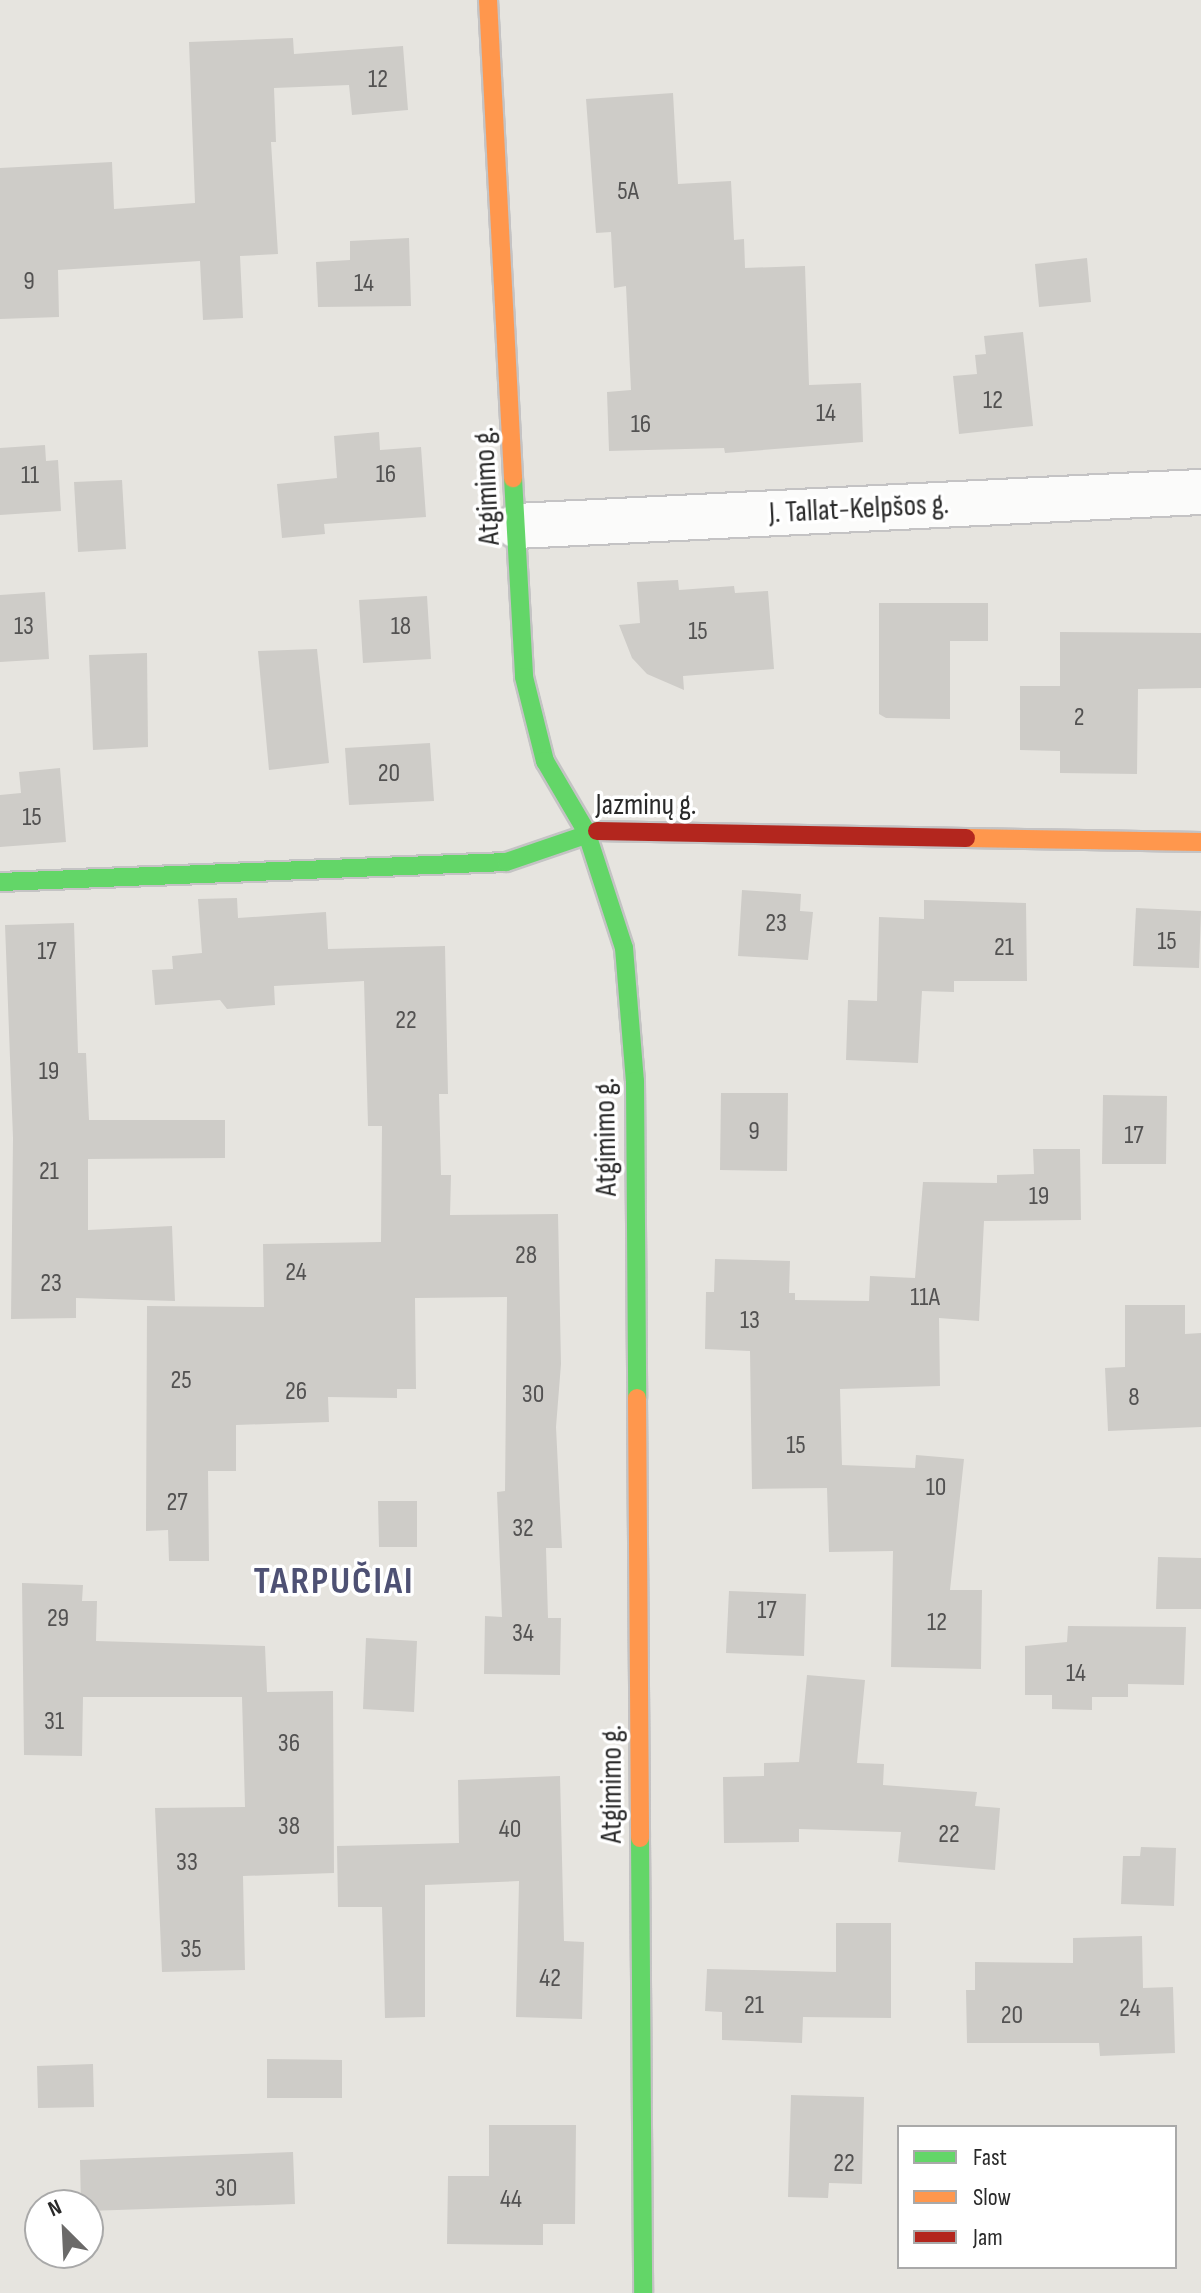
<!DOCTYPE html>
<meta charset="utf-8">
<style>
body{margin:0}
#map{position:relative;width:1201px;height:2293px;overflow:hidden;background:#e6e4df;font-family:"Sofia Sans Condensed",sans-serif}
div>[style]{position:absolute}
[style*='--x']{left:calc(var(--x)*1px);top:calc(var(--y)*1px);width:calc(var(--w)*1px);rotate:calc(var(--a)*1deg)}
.building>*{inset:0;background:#ceccc8}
.roads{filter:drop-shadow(2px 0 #c4c3c4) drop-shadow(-2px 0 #c4c3c4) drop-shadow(0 2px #c4c3c4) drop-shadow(0 -2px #c4c3c4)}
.street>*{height:44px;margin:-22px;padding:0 22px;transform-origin:22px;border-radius:22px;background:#fbfbfa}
.fast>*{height:18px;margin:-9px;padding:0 9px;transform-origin:9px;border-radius:9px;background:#63d668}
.slow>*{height:18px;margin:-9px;padding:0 9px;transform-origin:9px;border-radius:9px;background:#ff974d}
.jam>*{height:18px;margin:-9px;padding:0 9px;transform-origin:9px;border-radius:9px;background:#b3261e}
span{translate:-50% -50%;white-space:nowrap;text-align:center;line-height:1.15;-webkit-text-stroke:7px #fff;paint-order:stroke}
.number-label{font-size:26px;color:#535252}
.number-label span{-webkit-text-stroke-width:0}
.street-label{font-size:30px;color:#292929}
.district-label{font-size:38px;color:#4e5174;font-weight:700;letter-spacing:2px}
.legend{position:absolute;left:897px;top:2125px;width:280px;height:144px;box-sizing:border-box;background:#fff;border:2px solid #a9a9a9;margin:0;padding:10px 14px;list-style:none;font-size:24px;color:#292929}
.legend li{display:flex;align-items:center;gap:16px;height:40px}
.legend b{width:40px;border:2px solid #a9a9a9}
.north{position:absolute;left:24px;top:2189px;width:80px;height:80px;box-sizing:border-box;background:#fff;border:2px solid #a9a9a9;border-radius:50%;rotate:336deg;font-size:22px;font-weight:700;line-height:32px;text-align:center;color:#292929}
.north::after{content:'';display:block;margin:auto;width:28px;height:36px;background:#6b6a69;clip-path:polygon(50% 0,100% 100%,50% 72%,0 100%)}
</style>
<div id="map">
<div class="building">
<div style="clip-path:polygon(293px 38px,294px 54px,403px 46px,408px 110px,352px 115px,349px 85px,274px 88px,276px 142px,271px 142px,278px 254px,240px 256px,243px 318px,203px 320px,200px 261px,58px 270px,59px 317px,0 319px,0 168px,112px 162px,114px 209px,195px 203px,189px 42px)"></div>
<div style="clip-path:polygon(673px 93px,678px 184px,731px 181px,734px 240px,744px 239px,745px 268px,805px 266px,809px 385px,861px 383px,863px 442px,725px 453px,724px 448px,609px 451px,607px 392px,631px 390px,626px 286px,614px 288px,611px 232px,596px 233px,586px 99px)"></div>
<div style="clip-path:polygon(409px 238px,411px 306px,318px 307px,316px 262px,350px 260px,350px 241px)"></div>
<div style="clip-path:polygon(1087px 258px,1091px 302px,1039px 307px,1035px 264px)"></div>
<div style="clip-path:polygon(1023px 332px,1033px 426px,959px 434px,953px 376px,977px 374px,975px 355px,986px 354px,984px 336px)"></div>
<div style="clip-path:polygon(379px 432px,380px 450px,421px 447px,426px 517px,324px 524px,325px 534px,282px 538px,277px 484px,337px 478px,334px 436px)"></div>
<div style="clip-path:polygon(45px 445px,46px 461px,58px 460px,61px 511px,0 515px,0 448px)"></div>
<div style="clip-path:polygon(122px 480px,126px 549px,78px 552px,74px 482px)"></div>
<div style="clip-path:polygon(678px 580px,679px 590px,734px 586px,735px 593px,768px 591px,774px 669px,683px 676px,684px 690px,647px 674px,632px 658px,619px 625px,640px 623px,637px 582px)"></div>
<div style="clip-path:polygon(45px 592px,49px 659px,0 662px,0 595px)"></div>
<div style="clip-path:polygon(427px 596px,431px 659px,363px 663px,359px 600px)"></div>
<div style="clip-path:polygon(879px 603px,988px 603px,988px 641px,950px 641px,950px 719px,886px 718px,879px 714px)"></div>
<div style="clip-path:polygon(1060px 632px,1201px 633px,1201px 688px,1138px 689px,1137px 774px,1060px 773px,1060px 751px,1020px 750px,1020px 686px,1060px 686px)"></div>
<div style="clip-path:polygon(317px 649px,329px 763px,269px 770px,258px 651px)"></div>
<div style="clip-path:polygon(147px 653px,148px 747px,93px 750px,89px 655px)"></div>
<div style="clip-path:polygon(430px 743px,434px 801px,349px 805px,345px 748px)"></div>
<div style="clip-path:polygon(60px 768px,66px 842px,0 847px,0 795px,21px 793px,19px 772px)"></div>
<div style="clip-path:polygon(742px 890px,801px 894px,800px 911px,813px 912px,808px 960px,738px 956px)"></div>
<div style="clip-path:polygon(237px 898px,238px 918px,326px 912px,328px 949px,445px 946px,448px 1094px,439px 1094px,441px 1175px,451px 1175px,450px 1215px,558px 1214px,561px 1364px,556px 1427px,562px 1548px,546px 1548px,548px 1618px,561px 1618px,560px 1675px,484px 1674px,485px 1616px,502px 1617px,497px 1492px,505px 1491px,507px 1297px,415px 1298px,416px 1389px,397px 1389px,397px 1398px,328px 1397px,329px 1422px,236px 1425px,236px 1471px,208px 1471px,209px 1561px,169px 1561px,168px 1530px,146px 1531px,147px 1306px,264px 1307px,263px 1244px,381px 1242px,382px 1126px,368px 1126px,364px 981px,274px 986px,275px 1005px,227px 1009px,220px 1000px,155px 1005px,152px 970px,173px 969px,172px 956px,202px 953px,198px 899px)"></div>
<div style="clip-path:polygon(924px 900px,1026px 903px,1027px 981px,954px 981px,954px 992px,922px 991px,918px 1063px,846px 1060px,848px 1000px,877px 1001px,879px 917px,924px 919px)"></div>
<div style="clip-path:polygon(1136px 908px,1201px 911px,1199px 968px,1133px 966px)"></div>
<div style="clip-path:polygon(74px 923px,78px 1053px,86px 1053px,89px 1120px,225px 1120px,225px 1158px,88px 1159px,88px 1230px,172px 1226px,175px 1301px,76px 1298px,76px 1318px,11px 1319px,13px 1138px,5px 925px)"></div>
<div style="clip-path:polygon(721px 1093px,788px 1093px,787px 1171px,720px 1170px)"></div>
<div style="clip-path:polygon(1103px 1095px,1167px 1096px,1166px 1164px,1102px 1164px)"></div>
<div style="clip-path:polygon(1033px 1149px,1080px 1149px,1081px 1220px,984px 1221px,979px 1321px,939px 1318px,940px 1386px,840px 1389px,842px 1465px,915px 1468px,916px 1455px,964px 1459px,950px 1590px,982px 1590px,981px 1669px,891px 1667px,893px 1551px,829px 1552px,827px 1488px,752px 1489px,750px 1351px,705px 1349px,706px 1292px,714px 1292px,715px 1259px,790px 1261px,789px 1293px,795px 1293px,795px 1300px,869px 1301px,870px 1276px,915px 1278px,923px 1182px,997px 1183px,997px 1175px,1034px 1174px)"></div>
<div style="clip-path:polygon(1125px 1305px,1185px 1305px,1185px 1334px,1201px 1333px,1201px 1427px,1108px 1431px,1105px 1368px,1125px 1367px)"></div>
<div style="clip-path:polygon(378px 1501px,417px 1501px,417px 1547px,379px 1547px)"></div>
<div style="clip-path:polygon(1158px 1557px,1201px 1558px,1201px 1609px,1156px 1609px)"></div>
<div style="clip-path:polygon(22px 1583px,83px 1585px,82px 1601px,97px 1601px,96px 1641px,265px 1646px,267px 1692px,333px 1691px,334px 1873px,243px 1876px,245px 1970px,162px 1972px,155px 1808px,245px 1807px,242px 1697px,83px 1697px,82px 1756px,24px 1755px)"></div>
<div style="clip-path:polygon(729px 1591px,806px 1594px,804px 1656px,726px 1653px)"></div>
<div style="clip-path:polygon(1068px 1626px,1186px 1627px,1184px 1685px,1128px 1684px,1128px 1697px,1092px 1697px,1092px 1710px,1052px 1709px,1052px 1695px,1025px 1695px,1025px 1646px,1067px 1642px)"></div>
<div style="clip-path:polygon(366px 1638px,417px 1641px,414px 1712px,363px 1709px)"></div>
<div style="clip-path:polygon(807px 1675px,865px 1680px,857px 1763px,884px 1764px,883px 1785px,977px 1792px,975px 1806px,1000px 1808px,995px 1870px,898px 1862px,901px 1832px,799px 1829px,799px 1842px,724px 1843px,723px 1777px,764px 1776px,764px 1763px,799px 1762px)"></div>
<div style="clip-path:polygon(560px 1776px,564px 1941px,584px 1942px,582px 2019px,516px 2017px,519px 1881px,425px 1885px,425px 2017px,385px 2018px,382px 1907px,338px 1907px,337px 1846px,459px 1843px,458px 1780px)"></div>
<div style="clip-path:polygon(1141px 1847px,1176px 1848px,1174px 1906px,1121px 1904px,1123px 1856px,1140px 1856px)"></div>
<div style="clip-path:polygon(836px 1923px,891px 1923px,891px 2018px,803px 2017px,802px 2043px,722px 2040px,722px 2012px,705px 2011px,707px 1969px,836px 1972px)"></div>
<div style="clip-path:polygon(1142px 1936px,1143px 1988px,1173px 1987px,1175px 2053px,1100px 2056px,1099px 2043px,967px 2043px,966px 1990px,975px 1990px,975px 1962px,1073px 1963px,1073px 1938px)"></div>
<div style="clip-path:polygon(267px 2059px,342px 2060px,342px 2098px,267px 2098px)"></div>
<div style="clip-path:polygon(93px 2064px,94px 2107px,38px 2108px,37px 2066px)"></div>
<div style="clip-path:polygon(791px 2095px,864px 2097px,862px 2184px,829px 2183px,828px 2198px,788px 2197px)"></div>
<div style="clip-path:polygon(489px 2125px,576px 2125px,575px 2224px,543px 2224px,543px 2245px,447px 2244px,448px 2176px,489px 2176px)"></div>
<div style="clip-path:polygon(293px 2152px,295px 2204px,88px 2211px,88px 2205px,81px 2205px,80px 2160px)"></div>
</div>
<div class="roads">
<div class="street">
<div style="--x:517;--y:526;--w:685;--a:-2.85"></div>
</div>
<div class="fast">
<div style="--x:513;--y:478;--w:199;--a:86.8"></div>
<div style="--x:524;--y:677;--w:87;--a:76"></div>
<div style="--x:545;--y:761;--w:81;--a:59.6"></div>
<div style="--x:586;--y:831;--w:123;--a:72"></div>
<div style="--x:624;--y:948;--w:133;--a:85.3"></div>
<div style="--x:635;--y:1081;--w:317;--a:89.6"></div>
<div style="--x:0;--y:882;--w:506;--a:-2.26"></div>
<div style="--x:506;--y:862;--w:96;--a:-18.8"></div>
<div style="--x:640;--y:1838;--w:455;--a:89.6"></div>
</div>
<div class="slow">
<div style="--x:488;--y:0;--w:479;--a:87"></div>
<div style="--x:966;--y:838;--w:235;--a:1"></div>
<div style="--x:637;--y:1398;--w:440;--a:89.6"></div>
</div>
<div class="jam">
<div style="--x:597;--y:831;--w:369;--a:1.1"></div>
</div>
</div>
<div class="number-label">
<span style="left:378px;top:80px">12</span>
<span style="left:628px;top:192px">5A</span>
<span style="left:29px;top:282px">9</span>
<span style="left:364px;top:284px">14</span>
<span style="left:993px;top:401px">12</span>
<span style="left:826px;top:414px">14</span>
<span style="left:641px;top:425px">16</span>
<span style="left:386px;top:475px">16</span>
<span style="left:30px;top:476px">11</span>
<span style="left:24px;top:627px">13</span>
<span style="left:401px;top:627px">18</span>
<span style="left:698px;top:632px">15</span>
<span style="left:1079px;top:718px">2</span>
<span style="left:389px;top:774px">20</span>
<span style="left:32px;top:818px">15</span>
<span style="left:776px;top:924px">23</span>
<span style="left:1167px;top:942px">15</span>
<span style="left:1004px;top:948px">21</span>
<span style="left:47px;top:952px">17</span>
<span style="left:406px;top:1021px">22</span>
<span style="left:49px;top:1072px">19</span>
<span style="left:754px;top:1132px">9</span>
<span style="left:1134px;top:1136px">17</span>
<span style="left:49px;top:1172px">21</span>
<span style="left:1039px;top:1197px">19</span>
<span style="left:526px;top:1256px">28</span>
<span style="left:296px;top:1273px">24</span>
<span style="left:51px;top:1284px">23</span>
<span style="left:925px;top:1298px">11A</span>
<span style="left:750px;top:1321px">13</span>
<span style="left:181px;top:1381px">25</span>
<span style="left:296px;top:1392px">26</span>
<span style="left:533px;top:1395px">30</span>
<span style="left:1134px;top:1398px">8</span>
<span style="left:796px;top:1446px">15</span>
<span style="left:936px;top:1488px">10</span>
<span style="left:177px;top:1503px">27</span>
<span style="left:523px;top:1529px">32</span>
<span style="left:767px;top:1611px">17</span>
<span style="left:58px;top:1619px">29</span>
<span style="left:937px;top:1623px">12</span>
<span style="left:523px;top:1634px">34</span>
<span style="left:1076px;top:1674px">14</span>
<span style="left:54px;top:1722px">31</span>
<span style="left:289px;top:1744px">36</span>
<span style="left:289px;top:1827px">38</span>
<span style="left:510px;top:1830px">40</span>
<span style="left:949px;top:1835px">22</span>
<span style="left:187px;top:1863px">33</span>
<span style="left:191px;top:1950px">35</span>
<span style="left:550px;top:1979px">42</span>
<span style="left:754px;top:2006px">21</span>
<span style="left:1130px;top:2009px">24</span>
<span style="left:1012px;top:2016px">20</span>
<span style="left:844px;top:2164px">22</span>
<span style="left:226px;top:2189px">30</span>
<span style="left:511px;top:2200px">44</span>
</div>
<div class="street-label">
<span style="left:487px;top:486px;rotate:-93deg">Atgimimo g.</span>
<span style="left:859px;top:509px;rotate:-3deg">J. Tallat-Kelpšos g.</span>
<span style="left:646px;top:805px">Jazminų g.</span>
<span style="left:606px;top:1137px;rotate:-91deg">Atgimimo g.</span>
<span style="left:612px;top:1784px;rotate:-90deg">Atgimimo g.</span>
</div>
<div class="district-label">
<span style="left:334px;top:1582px">TARPUČIAI</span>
</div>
<ul class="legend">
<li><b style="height:10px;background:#63d668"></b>Fast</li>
<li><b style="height:10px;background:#ff974d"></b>Slow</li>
<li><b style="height:10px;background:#b3261e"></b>Jam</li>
</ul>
<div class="north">N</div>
</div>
